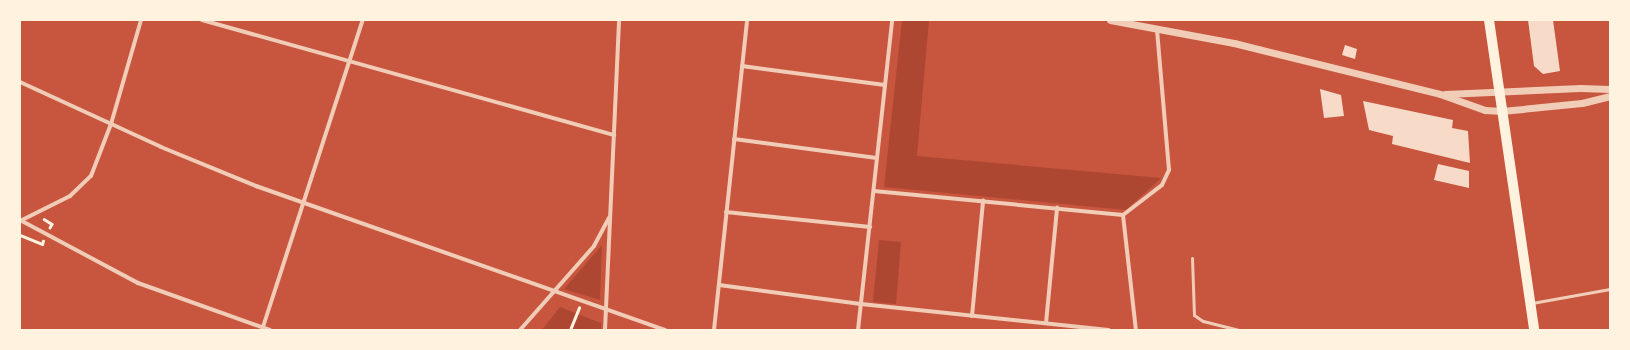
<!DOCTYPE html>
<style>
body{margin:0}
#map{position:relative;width:1630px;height:350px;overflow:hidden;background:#c8553d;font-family:Overpass,sans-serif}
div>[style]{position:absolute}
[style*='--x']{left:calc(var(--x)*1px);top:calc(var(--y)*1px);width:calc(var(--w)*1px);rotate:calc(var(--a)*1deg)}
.green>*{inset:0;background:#ae4732}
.building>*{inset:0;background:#f7dbc8}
.path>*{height:2.5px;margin:-1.25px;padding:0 1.25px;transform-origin:1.25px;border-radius:1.25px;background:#fff3e0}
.service>*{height:3px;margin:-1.5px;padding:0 1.5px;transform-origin:1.5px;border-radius:1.5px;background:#f1ccb7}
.minor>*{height:4px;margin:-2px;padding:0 2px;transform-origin:2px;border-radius:2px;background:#f1ccb7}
.tertiary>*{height:7px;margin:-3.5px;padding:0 3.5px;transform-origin:3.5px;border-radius:3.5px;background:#f1ccb7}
.primary>*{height:10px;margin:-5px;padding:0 5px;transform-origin:5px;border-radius:5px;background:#fff3e0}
span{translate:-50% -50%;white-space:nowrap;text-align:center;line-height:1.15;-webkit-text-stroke:4px #fff3e0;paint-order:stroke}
.frame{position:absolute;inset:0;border:21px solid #fff3e0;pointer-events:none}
</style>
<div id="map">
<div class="green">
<div style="clip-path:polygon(902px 20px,929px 20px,917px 156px,1161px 178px,1126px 210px,884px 187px)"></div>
<div style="clip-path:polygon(879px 240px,901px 242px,896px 304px,873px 302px)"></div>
<div style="clip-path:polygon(602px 245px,600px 300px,564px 289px)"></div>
<div style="clip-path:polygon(560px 307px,601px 323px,601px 330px,542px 330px)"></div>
</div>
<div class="building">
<div style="clip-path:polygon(1528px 20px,1553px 20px,1560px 71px,1543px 74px,1534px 66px)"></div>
<div style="clip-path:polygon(1345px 45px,1357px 49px,1355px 59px,1342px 55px)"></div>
<div style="clip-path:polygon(1320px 89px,1341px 95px,1344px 116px,1324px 118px)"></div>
<div style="clip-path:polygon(1363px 101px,1453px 120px,1452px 128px,1468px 131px,1470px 163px,1392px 144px,1393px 136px,1369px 130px)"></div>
<div style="clip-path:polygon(1438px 164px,1469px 171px,1469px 188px,1434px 180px)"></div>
</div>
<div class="path">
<div style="--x:44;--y:219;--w:9;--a:32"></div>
<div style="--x:52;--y:224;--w:4;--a:117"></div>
<div style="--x:20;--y:235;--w:24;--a:22"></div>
<div style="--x:42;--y:244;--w:3;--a:-72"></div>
<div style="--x:570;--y:330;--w:24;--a:-68"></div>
</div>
<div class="service">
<div style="--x:1192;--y:258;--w:57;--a:88"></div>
<div style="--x:1194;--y:315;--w:11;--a:34"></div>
<div style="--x:1203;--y:321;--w:37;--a:14"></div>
<div style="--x:1532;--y:303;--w:79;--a:-10.2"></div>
</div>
<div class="minor">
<div style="--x:202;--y:20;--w:428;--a:15.6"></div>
<div style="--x:742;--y:66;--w:144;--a:7.6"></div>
<div style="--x:20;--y:82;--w:155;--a:24.7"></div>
<div style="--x:161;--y:147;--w:103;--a:22.3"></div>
<div style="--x:256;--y:186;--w:434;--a:19.4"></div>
<div style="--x:734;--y:139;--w:144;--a:7.6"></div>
<div style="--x:874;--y:191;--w:250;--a:5.5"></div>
<div style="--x:726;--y:212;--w:145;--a:5.9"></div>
<div style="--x:1123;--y:215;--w:49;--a:-37.6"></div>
<div style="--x:1162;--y:185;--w:17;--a:-65"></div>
<div style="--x:1169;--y:170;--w:142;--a:-94.9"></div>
<div style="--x:1123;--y:215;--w:116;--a:83.6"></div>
<div style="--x:20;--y:220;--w:134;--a:28.1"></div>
<div style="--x:138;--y:283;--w:140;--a:19.6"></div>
<div style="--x:20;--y:221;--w:56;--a:-26.6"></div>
<div style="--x:70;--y:196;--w:29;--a:-44"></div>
<div style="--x:91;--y:176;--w:56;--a:-69"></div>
<div style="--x:111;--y:124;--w:108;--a:-73.9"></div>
<div style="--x:719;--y:285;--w:143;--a:7.6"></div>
<div style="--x:861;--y:304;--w:249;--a:6"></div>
<div style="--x:972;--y:316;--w:116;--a:-84.5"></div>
<div style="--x:1046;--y:323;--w:116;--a:-84.5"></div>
<div style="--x:262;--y:330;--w:326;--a:-72"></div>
<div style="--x:520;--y:330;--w:112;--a:-48.6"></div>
<div style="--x:594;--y:246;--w:32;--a:-62"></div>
<div style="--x:605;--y:330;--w:310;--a:-87.4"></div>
<div style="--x:714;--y:330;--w:312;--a:-83.9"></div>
<div style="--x:858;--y:330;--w:312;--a:-83.7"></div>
</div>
<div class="tertiary">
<div style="--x:1110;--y:20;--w:126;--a:10.5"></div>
<div style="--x:1234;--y:43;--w:212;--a:13.9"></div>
<div style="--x:1440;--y:94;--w:48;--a:19.6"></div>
<div style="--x:1485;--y:110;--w:17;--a:3"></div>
<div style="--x:1502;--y:111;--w:80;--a:-5.7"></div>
<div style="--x:1582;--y:103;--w:29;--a:-14"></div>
<div style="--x:1445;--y:94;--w:135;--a:-2.5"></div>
<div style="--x:1580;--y:88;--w:30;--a:2"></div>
</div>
<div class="primary">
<div style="--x:1489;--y:20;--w:313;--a:81.7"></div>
</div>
<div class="frame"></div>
</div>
